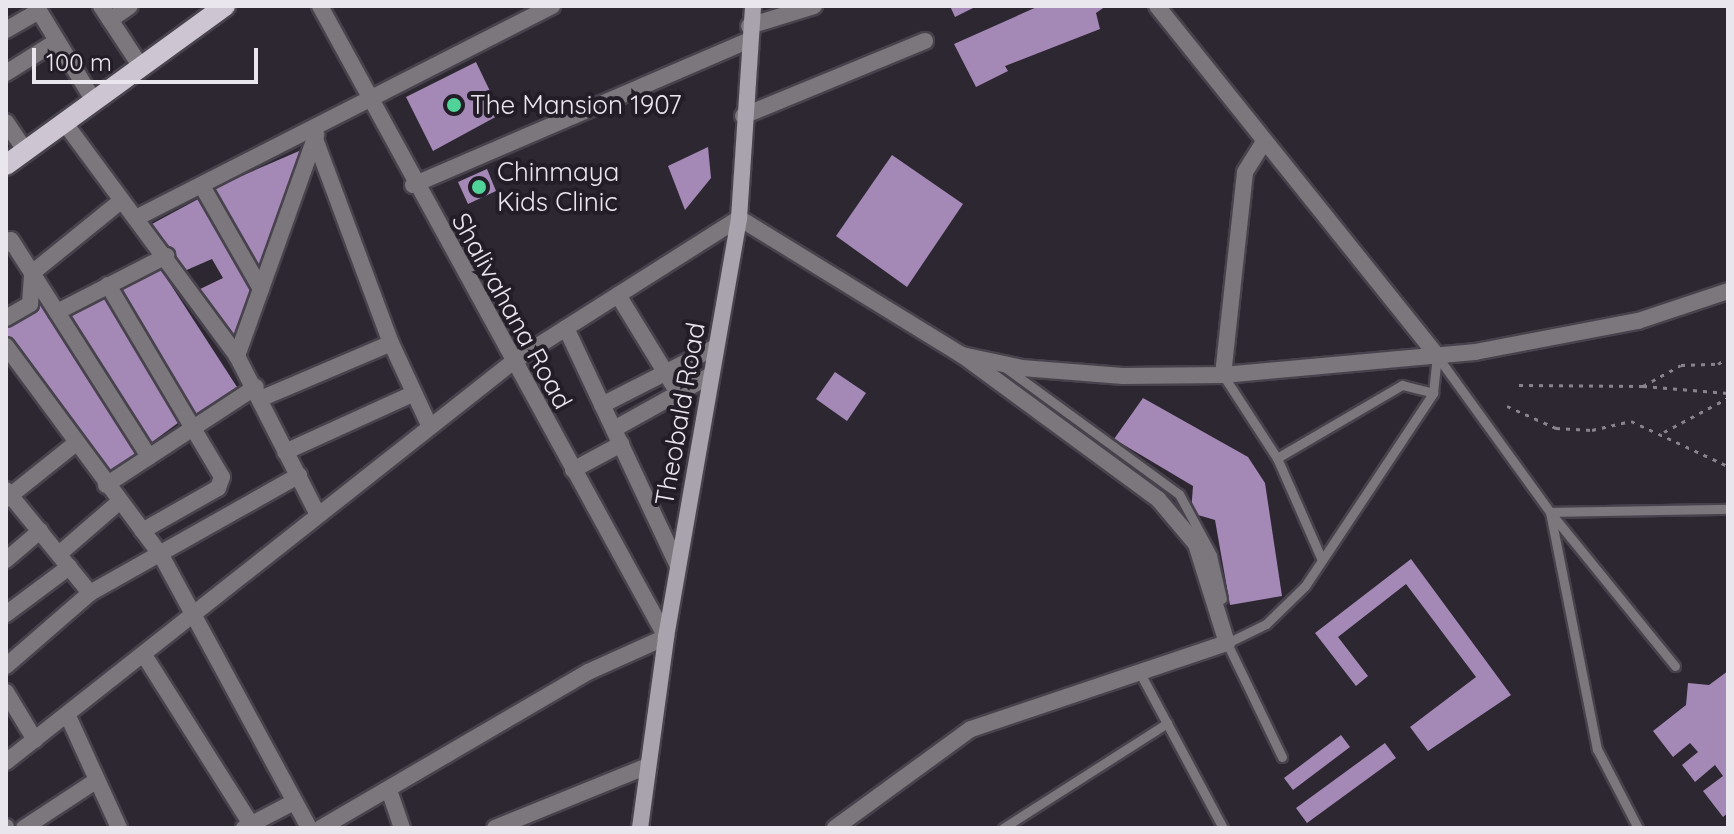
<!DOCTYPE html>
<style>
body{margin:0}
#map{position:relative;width:1734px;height:834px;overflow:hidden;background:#2d2732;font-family:Quicksand,sans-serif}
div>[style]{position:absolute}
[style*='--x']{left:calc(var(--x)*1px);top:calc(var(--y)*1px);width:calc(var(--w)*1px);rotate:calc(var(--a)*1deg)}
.building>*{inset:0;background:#a489b7}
.path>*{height:3px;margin-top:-1.5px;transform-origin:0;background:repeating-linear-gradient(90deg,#88838c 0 4px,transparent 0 10px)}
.roads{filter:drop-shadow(2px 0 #47424c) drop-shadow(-2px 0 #47424c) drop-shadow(0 2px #47424c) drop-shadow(0 -2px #47424c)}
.service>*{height:9px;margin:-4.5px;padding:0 4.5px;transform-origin:4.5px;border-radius:4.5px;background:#7b777d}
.minor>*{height:16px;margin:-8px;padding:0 8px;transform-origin:8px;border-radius:8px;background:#7b777d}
.tertiary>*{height:16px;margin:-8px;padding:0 8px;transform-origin:8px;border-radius:8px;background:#7b777d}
.secondary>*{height:16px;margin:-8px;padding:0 8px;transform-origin:8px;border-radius:8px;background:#a9a3ad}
.primary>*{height:20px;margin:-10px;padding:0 10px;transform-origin:10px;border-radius:10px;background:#cdc5d2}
.dots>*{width:22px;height:22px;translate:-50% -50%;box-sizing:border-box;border:4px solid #231d28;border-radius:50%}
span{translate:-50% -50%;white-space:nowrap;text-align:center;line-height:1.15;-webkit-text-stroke:8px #231d28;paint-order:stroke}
.poi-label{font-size:26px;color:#eae6ee}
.left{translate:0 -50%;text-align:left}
.street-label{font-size:26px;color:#eae6ee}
.frame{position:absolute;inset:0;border:8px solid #eae6ee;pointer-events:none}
.scale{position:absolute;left:32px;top:48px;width:226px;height:36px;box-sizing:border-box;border:4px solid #eae6ee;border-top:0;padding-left:10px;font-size:24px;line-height:28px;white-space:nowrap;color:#eae6ee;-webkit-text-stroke:6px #231d28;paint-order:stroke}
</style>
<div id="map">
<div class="building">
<div style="clip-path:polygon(950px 6px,977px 6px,955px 17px)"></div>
<div style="clip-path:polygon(1039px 6px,1106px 6px,1096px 13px,1100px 29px,1005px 66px,1008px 71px,976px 87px,954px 44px)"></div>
<div style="clip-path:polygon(476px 62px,501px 114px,433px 151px,406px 97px)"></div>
<div style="clip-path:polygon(708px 147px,711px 178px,685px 210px,668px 166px)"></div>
<div style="clip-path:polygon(306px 148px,261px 277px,207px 191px)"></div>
<div style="clip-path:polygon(892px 155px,963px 204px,907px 287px,836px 236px)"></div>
<div style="clip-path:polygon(487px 169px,496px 191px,468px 204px,458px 182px)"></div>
<div style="clip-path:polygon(202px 197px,252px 293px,234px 346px,196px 291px,223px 278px,212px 259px,182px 272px,150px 225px)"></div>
<div style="clip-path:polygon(158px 265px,237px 387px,192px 418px,114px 287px)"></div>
<div style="clip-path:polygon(38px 293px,137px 453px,106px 473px,6px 337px,6px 324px)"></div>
<div style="clip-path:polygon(105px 293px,182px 420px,148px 445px,69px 311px)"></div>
<div style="clip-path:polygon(835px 372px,866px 393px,847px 421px,816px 399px)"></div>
<div style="clip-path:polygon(1143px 398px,1248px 457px,1265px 483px,1282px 596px,1230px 605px,1215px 520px,1191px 513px,1193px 486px,1114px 439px)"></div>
<div style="clip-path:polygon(1411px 559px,1511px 695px,1428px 751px,1410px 727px,1476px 677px,1406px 584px,1338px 637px,1368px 676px,1356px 686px,1315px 633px)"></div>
<div style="clip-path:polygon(1728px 671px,1728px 813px,1723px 817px,1703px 791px,1723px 776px,1715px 765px,1695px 782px,1682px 765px,1698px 752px,1690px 743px,1673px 757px,1653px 731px,1686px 705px,1688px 683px,1709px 685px)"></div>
<div style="clip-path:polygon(1341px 735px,1350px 747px,1293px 790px,1284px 778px)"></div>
<div style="clip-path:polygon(1385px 743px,1396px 758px,1307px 823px,1296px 808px)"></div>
</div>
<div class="path">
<div style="--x:1519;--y:385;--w:124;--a:0.5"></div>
<div style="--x:1643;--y:386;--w:43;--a:-28.9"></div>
<div style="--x:1681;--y:365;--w:37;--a:-2"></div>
<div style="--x:1718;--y:364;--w:12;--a:-31"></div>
<div style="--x:1643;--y:386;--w:85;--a:4.7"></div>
<div style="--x:1507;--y:406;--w:54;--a:24.2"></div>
<div style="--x:1556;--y:428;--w:36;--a:3"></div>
<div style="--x:1592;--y:430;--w:40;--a:-13"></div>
<div style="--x:1631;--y:421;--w:107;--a:24.9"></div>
<div style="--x:1664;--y:432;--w:72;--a:-28"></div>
</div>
<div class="roads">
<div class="service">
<div style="--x:1437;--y:356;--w:193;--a:54.1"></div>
<div style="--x:1550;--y:512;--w:242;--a:78.8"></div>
<div style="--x:1597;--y:749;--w:89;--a:62.6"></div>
<div style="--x:1006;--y:368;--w:214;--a:36.1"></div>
<div style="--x:1179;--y:494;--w:69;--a:61.6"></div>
<div style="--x:1212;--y:555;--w:45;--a:77.2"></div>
<div style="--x:1223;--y:375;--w:99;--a:57"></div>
<div style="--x:1277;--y:458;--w:111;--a:66.2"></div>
<div style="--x:1277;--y:458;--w:145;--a:-30.3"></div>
<div style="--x:1402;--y:385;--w:32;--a:14"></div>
<div style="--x:1675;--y:666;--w:198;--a:-129.1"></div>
<div style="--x:1550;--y:512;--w:178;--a:-1"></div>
<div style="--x:1141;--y:675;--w:174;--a:61.8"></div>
<div style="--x:1282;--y:757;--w:127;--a:-115.8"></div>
<div style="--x:1227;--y:643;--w:43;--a:-26"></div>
<div style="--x:1266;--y:624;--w:54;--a:-44.3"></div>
<div style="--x:1305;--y:586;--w:232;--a:-56.4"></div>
<div style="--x:1433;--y:393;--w:37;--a:-84"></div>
<div style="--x:1003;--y:828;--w:195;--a:-32.6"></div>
</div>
<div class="minor">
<div style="--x:36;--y:6;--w:111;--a:58.6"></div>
<div style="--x:101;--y:6;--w:73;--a:56.7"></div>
<div style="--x:1157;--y:6;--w:448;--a:51.3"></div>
<div style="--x:110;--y:20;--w:24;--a:-35"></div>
<div style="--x:749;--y:26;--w:68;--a:-17.1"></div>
<div style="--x:6;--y:30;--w:38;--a:-30"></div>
<div style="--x:6;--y:73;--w:60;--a:-32.1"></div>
<div style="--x:743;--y:116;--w:197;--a:-22.4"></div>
<div style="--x:6;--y:122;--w:34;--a:56"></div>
<div style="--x:64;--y:122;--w:291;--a:53.5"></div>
<div style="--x:237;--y:356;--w:178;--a:63"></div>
<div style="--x:315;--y:139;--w:218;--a:69.6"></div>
<div style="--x:391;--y:343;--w:90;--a:65.1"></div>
<div style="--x:413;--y:185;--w:364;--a:-23.3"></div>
<div style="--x:202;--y:186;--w:119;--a:60.2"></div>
<div style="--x:138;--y:217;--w:465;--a:-27"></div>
<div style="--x:6;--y:244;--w:6;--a:-39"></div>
<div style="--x:11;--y:240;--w:257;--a:57.5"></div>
<div style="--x:108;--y:285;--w:223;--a:59.3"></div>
<div style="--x:222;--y:477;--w:12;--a:110"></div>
<div style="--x:218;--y:488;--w:87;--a:150.5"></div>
<div style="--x:618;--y:295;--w:115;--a:58.5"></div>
<div style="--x:57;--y:312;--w:123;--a:-27.2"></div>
<div style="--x:6;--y:318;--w:28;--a:-30"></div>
<div style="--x:30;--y:304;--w:31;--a:-86"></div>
<div style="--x:32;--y:273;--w:114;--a:-39"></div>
<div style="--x:566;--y:328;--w:263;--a:64.8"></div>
<div style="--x:6;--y:346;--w:262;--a:53.5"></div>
<div style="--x:162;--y:557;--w:308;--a:61.5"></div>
<div style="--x:237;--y:356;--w:235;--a:-70.3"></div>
<div style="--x:1223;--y:375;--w:204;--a:-83.8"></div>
<div style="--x:1245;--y:172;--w:36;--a:-58"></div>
<div style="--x:260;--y:399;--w:142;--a:-23.1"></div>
<div style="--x:602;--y:405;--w:128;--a:-27"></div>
<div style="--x:614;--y:429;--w:111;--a:-29.1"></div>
<div style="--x:285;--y:452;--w:140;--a:-24.5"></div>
<div style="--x:573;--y:470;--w:55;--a:-28.4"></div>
<div style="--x:106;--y:485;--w:179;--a:-33.2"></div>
<div style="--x:6;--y:490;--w:133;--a:50.8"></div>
<div style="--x:6;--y:499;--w:88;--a:-38.6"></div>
<div style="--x:59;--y:554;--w:79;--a:-40.9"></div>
<div style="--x:6;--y:560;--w:45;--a:-40.5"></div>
<div style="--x:6;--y:614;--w:79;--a:-36.7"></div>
<div style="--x:144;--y:655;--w:200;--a:57.7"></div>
<div style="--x:6;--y:666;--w:111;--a:-41"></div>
<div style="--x:90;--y:593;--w:240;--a:-29.4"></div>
<div style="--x:6;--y:692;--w:56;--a:58.9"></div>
<div style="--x:68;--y:716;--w:123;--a:65.5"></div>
<div style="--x:6;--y:762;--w:647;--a:-38.29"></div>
<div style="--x:514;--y:361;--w:267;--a:-32.4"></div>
<div style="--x:389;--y:790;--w:40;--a:71.1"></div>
<div style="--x:6;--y:827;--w:1;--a:90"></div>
<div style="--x:24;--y:828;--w:87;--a:-33.3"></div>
<div style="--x:244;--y:828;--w:56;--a:-27.5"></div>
<div style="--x:321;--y:828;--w:309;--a:-30.3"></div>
<div style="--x:588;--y:672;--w:85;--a:-24.2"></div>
<div style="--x:495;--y:828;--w:165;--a:-22.1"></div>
<div style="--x:835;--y:828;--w:168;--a:-36.1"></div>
<div style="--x:971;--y:729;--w:270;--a:-18.6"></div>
<div style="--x:1227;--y:643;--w:104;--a:-107.4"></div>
<div style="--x:1196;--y:544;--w:59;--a:-130.2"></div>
<div style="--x:1158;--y:499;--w:243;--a:-143.7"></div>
</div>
<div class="tertiary">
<div style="--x:320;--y:6;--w:720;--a:61.26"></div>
<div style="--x:739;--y:218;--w:262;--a:31.6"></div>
<div style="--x:962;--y:355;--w:61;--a:12.2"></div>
<div style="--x:1022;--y:368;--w:101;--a:4.5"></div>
<div style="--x:1123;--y:376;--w:100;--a:-0.6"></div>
<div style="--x:1223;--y:375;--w:253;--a:-5.2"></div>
<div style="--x:1475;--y:352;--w:166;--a:-10.8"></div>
<div style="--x:1638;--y:321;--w:95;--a:-18.4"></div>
</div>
<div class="secondary">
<div style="--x:640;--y:828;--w:193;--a:-82.2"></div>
<div style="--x:666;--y:637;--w:425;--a:-80.1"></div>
<div style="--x:739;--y:218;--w:212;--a:-86.2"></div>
</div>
<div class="primary">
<div style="--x:6;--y:165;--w:271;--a:-36"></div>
</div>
</div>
<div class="dots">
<div style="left:454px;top:105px;background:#50d398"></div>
<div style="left:479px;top:187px;background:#50d398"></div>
</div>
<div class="poi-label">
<span class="left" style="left:470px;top:105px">The Mansion 1907</span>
<span class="left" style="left:497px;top:187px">Chinmaya<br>Kids Clinic</span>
</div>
<div class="street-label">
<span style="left:512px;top:311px;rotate:61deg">Shalivahana Road</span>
<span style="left:680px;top:414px;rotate:-80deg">Theobald Road</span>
</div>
<div class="frame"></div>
<div class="scale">100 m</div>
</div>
